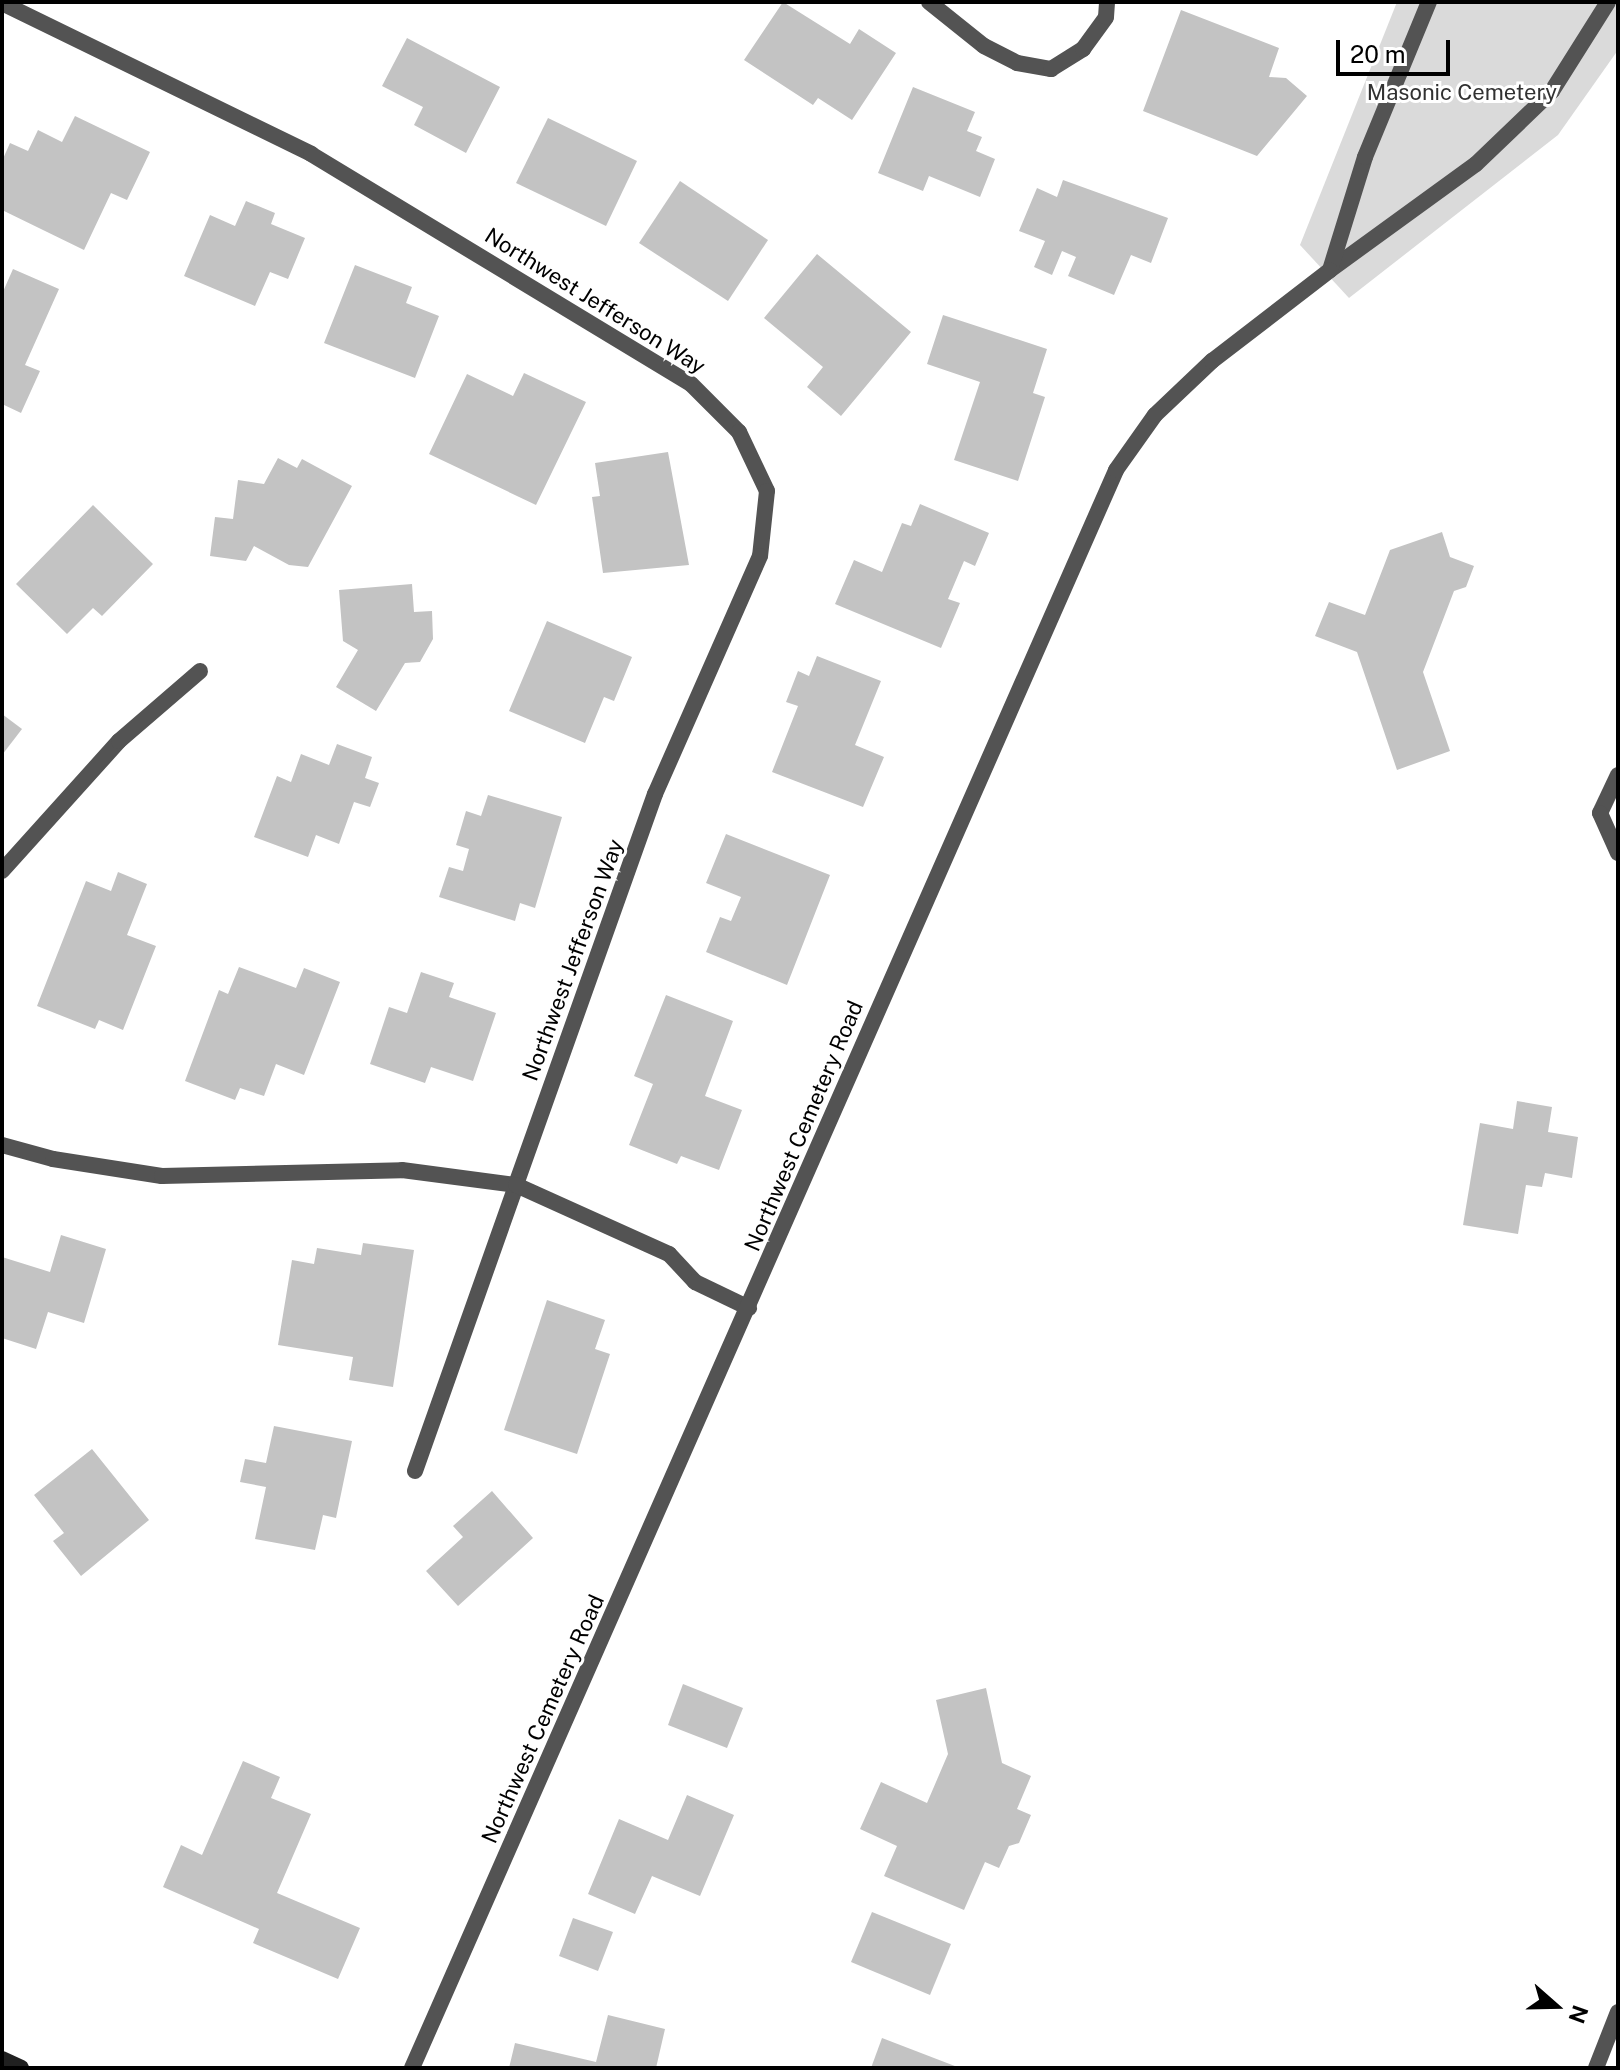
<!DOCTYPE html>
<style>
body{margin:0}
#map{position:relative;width:1620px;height:2070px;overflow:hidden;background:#fff;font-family:"Public Sans",sans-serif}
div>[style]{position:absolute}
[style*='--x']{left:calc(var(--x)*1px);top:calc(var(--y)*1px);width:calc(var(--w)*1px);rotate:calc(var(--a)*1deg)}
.green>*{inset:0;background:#dadada}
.building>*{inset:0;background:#c3c3c3}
.lane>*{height:16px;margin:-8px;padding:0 8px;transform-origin:8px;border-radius:8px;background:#535353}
.street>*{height:16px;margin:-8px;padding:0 8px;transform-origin:8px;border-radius:8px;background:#535353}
.secondary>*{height:16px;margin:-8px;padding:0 8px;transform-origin:8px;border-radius:8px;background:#202020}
span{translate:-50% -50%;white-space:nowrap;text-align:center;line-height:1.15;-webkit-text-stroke:6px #fff;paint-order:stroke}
.park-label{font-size:22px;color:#313131}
.street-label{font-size:22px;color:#000}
.frame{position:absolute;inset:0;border:4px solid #000;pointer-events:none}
.north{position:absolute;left:1516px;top:1966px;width:80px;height:80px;-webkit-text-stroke:6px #fff;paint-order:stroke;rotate:110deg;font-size:22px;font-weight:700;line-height:32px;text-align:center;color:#000}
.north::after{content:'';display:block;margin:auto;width:28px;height:36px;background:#000;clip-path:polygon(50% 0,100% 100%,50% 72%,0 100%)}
.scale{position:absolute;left:1336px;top:40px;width:114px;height:36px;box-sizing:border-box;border:4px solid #000;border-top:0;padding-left:10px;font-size:24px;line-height:28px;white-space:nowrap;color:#000;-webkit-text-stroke:6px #fff;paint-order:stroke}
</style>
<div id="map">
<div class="green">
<div style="clip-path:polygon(1397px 2px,1618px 2px,1618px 50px,1558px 135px,1349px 298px,1300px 245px)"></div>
</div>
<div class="building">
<div style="clip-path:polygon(783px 2px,850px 44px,859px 29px,896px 53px,852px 120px,818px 98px,813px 105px,744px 60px)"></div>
<div style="clip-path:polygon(1181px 10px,1279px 48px,1269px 77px,1286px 78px,1307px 96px,1257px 156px,1143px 111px)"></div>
<div style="clip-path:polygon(407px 38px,500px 87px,466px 153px,414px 125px,423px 107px,382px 86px)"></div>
<div style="clip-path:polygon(913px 87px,975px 112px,967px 131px,982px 137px,976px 151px,995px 159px,980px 197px,929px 176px,923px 191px,878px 173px)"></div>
<div style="clip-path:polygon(75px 116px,150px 152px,127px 200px,111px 193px,84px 250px,2px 210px,2px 161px,10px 143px,28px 151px,38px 130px,62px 142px)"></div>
<div style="clip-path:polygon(548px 118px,637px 161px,606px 226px,516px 183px)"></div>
<div style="clip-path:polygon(1063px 180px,1168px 218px,1151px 263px,1131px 255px,1114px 295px,1068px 276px,1076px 257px,1062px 251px,1052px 275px,1034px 267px,1045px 241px,1019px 231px,1037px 188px,1057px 197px)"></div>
<div style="clip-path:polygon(680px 181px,768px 240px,728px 301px,639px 243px)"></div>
<div style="clip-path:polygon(246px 201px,275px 213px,271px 224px,305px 238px,288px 279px,270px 272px,255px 306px,184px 276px,210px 215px,235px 226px)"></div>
<div style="clip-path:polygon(817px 254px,911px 332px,841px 416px,807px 387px,823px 367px,764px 318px)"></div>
<div style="clip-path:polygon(355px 265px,412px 287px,406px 303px,439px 316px,415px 378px,324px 343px)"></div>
<div style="clip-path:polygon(13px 269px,59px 289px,25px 365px,40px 371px,21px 413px,2px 404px,2px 294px)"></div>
<div style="clip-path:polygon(943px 315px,1047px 349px,1033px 393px,1045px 397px,1018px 481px,954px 460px,980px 382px,927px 364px)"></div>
<div style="clip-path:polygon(524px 373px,586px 402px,536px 505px,429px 454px,467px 374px,513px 396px)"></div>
<div style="clip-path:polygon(668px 452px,689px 565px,603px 573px,592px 497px,600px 496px,595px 463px)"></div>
<div style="clip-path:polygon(278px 458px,297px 468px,302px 459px,352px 486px,308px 567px,289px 565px,254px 546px,246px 561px,210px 556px,215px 517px,233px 519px,238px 480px,264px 484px)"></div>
<div style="clip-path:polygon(920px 504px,989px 533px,975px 566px,964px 561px,948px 599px,960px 603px,941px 648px,835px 604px,854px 560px,882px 572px,902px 523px,911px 526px)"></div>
<div style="clip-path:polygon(93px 505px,153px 564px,102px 616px,93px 608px,67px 634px,16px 584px)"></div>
<div style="clip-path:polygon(1442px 532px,1450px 557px,1474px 566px,1466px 587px,1454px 591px,1423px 672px,1450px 751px,1397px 770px,1357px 652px,1315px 636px,1329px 602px,1365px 615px,1390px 550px)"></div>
<div style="clip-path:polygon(412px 584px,414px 612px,432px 611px,433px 639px,420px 662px,405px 663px,376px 711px,336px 687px,358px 650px,343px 641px,339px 590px)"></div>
<div style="clip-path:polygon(547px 621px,632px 657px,614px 701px,604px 697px,585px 743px,509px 711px)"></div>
<div style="clip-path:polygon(817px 656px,881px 681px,855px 745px,884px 757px,863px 807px,772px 772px,798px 706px,786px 702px,798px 671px,809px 676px)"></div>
<div style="clip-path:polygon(2px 714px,22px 729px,2px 755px)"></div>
<div style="clip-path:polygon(337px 744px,372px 757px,365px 778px,379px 783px,370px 807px,354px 802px,339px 844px,316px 835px,308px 857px,254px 837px,277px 776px,291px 782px,301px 754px,329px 765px)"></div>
<div style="clip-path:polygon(488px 795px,562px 817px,535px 908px,520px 903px,515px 921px,439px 897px,449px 867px,463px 871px,469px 849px,456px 845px,466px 811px,481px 816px)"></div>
<div style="clip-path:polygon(726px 834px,830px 875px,787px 985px,706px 952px,720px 917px,731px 921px,741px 897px,706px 883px)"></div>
<div style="clip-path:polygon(118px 872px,147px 884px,127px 935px,156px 946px,123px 1030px,99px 1020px,95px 1029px,37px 1006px,86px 881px,111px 891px)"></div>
<div style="clip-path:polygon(239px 967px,296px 988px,304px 968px,340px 982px,304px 1075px,276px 1064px,264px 1096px,240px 1088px,235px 1100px,185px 1081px,219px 990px,228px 994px)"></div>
<div style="clip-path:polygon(421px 972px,454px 983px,449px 997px,496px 1013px,473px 1081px,431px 1067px,425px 1083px,370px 1064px,389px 1007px,407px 1013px)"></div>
<div style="clip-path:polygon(666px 995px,733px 1021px,705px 1096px,742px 1110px,719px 1170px,681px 1156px,677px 1164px,629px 1145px,653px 1084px,634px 1076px)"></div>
<div style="clip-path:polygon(1517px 1101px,1552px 1107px,1548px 1132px,1578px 1137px,1572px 1178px,1545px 1173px,1542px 1187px,1526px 1185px,1518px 1234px,1463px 1225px,1480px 1123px,1513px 1129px)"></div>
<div style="clip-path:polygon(61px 1235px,106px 1249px,84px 1323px,48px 1312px,36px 1349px,2px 1338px,2px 1257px,50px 1272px)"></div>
<div style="clip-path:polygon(363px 1243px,414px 1250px,393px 1387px,349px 1380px,353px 1357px,278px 1345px,292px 1260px,314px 1264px,317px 1248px,361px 1255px)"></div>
<div style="clip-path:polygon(547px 1300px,605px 1320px,595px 1349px,610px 1354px,577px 1454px,504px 1430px)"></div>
<div style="clip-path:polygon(274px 1426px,352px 1441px,336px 1518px,323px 1515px,315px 1550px,255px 1539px,266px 1487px,240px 1482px,245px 1459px,266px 1463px)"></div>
<div style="clip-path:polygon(92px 1449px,149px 1520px,81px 1576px,53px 1541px,64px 1533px,34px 1495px)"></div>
<div style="clip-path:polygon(492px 1491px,533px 1538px,458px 1606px,426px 1571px,463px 1537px,453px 1526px)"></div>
<div style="clip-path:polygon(683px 1684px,743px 1708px,727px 1748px,668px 1725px)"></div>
<div style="clip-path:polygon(986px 1688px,1002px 1763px,1031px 1776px,1017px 1809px,1031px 1815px,1019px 1843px,1009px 1846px,999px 1868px,985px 1862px,964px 1910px,884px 1876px,897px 1846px,860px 1829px,881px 1782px,927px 1803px,948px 1754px,936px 1700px)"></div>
<div style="clip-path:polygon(243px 1761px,280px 1777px,271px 1798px,311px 1814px,277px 1893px,360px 1928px,338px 1979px,253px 1943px,259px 1929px,163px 1887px,181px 1845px,202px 1855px)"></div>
<div style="clip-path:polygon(687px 1795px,734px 1815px,700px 1896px,652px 1876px,635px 1914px,588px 1894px,619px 1819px,668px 1840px)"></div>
<div style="clip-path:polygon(872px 1912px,951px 1944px,930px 1995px,851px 1962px)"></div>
<div style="clip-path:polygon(573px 1918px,613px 1932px,598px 1971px,559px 1956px)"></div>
<div style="clip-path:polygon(608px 2015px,665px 2029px,656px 2068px,509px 2068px,515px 2043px,596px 2062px)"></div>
<div style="clip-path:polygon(882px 2038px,960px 2068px,871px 2068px)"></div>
</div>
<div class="lane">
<div style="--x:1330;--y:270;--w:180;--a:-36"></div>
<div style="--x:1476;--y:164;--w:105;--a:-43.8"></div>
<div style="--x:1552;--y:91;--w:105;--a:-57.8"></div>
<div style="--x:1330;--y:270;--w:118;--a:-72.8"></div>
<div style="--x:1365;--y:157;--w:168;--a:-67.6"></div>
<div style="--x:1618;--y:775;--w:42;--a:115.3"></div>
<div style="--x:1600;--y:813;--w:44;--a:65.8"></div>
<div style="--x:415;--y:1471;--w:303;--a:-70.5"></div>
</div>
<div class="street">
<div style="--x:929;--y:2;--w:70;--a:38.7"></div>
<div style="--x:984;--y:46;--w:37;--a:27"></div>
<div style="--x:1017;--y:63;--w:35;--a:10"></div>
<div style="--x:1051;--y:69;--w:38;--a:-32"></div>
<div style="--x:1083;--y:49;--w:39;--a:-54"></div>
<div style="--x:1106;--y:17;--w:15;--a:-86"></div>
<div style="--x:2;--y:3;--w:344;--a:26"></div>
<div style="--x:311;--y:154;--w:444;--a:31.2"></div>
<div style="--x:691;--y:384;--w:68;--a:45"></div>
<div style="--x:739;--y:432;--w:65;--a:64.6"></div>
<div style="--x:767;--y:491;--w:65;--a:96.1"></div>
<div style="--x:760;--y:556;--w:260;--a:113.8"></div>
<div style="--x:655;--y:794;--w:415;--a:109.6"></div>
<div style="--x:2;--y:871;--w:175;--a:-48"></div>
<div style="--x:119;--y:741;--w:107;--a:-40.8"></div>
<div style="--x:2;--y:1145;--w:53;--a:15.4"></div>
<div style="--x:53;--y:1159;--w:110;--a:8.9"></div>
<div style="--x:162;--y:1176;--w:240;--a:-1.4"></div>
<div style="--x:402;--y:1170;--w:115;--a:7.5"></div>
<div style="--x:516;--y:1185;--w:168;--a:24.3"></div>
<div style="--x:669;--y:1254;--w:38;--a:47"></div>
<div style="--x:695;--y:1282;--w:60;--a:25.7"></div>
<div style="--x:412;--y:2068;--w:1746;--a:-66.22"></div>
<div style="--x:1116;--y:470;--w:67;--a:-54.7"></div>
<div style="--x:1155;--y:415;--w:79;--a:-43.5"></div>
<div style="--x:1212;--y:361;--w:149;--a:-37.6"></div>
<div style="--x:1596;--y:2068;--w:60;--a:-68.6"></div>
</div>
<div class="secondary">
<div style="--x:2;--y:2059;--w:21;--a:25"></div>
</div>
<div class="park-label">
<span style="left:1462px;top:93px">Masonic Cemetery</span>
</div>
<div class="street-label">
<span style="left:595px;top:301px;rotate:32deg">Northwest Jefferson Way</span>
<span style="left:573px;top:960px;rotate:-70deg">Northwest Jefferson Way</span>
<span style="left:804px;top:1126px;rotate:-67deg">Northwest Cemetery Road</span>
<span style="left:543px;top:1719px;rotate:-66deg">Northwest Cemetery Road</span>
</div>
<div class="frame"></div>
<div class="north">N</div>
<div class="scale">20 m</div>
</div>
